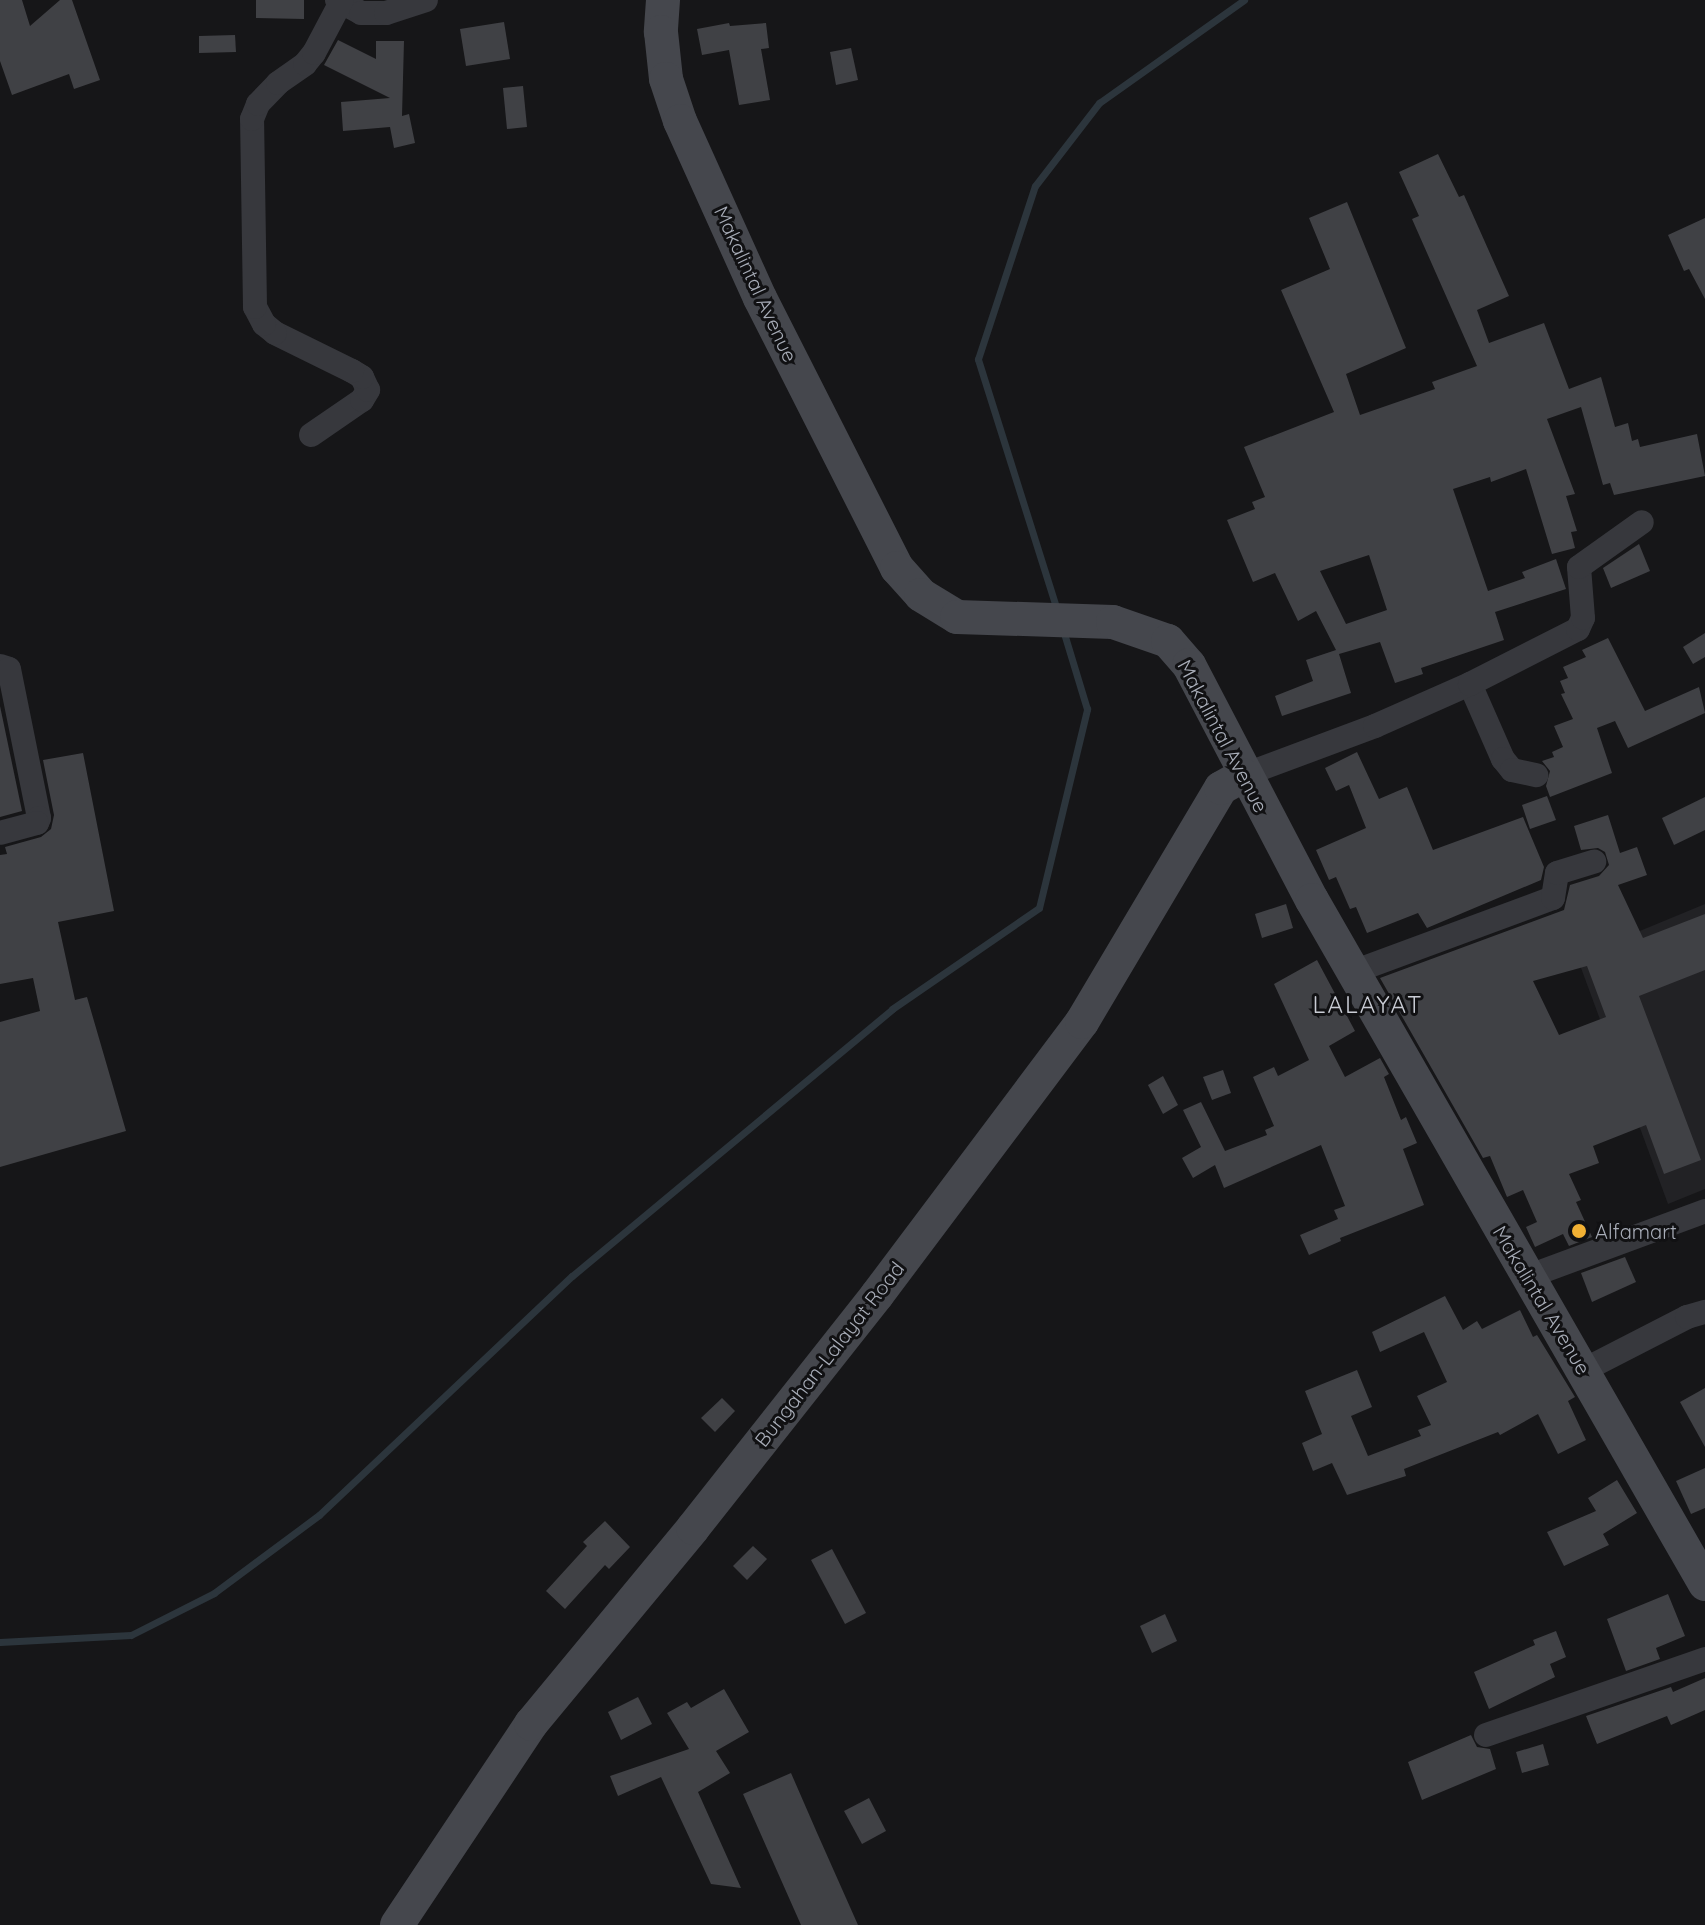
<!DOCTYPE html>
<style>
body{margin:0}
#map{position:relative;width:1705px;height:1925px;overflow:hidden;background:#161618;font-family:Quicksand,sans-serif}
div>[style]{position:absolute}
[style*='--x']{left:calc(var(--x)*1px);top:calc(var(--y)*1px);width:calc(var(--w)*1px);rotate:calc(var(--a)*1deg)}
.built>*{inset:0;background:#222225}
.stream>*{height:7px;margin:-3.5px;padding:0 3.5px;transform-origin:3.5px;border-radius:3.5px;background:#2c353c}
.building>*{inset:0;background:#404145}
.street>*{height:24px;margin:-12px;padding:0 12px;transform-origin:12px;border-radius:12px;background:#37383d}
.secondary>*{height:34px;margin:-17px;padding:0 17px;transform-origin:17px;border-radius:17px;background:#45474d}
.dots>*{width:22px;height:22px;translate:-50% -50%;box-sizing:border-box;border:4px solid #111113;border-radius:50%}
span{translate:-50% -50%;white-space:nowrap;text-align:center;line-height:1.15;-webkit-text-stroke:6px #111113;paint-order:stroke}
.street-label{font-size:20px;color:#a8adb8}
.poi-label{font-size:20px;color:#a8adb8}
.left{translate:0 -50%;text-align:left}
.quarter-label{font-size:24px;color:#c9ccd4;letter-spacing:2px}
</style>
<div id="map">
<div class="built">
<div style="clip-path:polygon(1705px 904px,1705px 1189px,1668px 1204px,1577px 957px)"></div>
</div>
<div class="stream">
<div style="--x:1057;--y:610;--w:263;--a:-107.5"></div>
<div style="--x:978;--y:359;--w:182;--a:-71.8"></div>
<div style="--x:1035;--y:186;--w:105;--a:-52.4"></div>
<div style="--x:1099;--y:103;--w:178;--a:-35.4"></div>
<div style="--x:0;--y:1642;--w:131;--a:-3.1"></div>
<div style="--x:131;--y:1635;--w:93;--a:-26.8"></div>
<div style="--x:214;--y:1593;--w:131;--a:-36.6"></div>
<div style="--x:319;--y:1515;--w:348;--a:-43.4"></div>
<div style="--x:572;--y:1276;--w:417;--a:-39.8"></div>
<div style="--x:892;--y:1009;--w:178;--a:-34.5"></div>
<div style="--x:1039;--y:908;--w:205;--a:-76.4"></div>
<div style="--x:1087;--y:709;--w:83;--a:-106.9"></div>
</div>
<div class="building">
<div style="clip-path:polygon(0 0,22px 0,30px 26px,60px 0,72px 0,100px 80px,74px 89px,69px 74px,12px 95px,0 61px)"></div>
<div style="clip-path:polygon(256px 0,304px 0,304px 19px,256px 18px)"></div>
<div style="clip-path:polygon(504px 22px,510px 59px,466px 66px,460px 29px)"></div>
<div style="clip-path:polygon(729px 23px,730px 26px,766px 23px,769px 48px,761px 49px,770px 100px,739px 105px,729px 50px,702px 55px,697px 29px)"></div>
<div style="clip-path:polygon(235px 35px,236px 52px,199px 53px,199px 36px)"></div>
<div style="clip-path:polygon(338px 40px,376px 59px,376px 41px,404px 41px,402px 116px,409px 114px,415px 143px,394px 148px,390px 127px,343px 131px,341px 102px,390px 98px,324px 65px)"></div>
<div style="clip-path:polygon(851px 48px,858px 80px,836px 85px,830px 52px)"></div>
<div style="clip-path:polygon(523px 86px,527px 127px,507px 129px,503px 88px)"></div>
<div style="clip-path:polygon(evenodd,1438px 154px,1459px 197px,1464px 195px,1509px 296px,1477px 310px,1489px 343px,1544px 323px,1569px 389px,1601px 377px,1615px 427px,1628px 423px,1632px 441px,1638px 439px,1640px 447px,1697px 434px,1705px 476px,1614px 495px,1610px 483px,1603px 485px,1581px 407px,1547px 419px,1575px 494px,1566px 496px,1577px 531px,1571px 532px,1575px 548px,1552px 554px,1526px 469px,1491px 482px,1490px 477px,1453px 489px,1488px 591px,1525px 578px,1522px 572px,1556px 559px,1566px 589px,1495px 612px,1504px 640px,1421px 668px,1423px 674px,1395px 683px,1380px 642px,1339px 654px,1351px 693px,1282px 716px,1275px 696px,1313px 681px,1306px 660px,1336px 650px,1316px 611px,1298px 621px,1275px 573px,1253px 582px,1227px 520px,1255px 509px,1252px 502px,1265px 497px,1244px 447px,1334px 412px,1281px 290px,1330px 269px,1309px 218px,1347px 202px,1406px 348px,1346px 374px,1360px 415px,1435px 389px,1432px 382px,1477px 366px,1412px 219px,1419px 216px,1399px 172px,1438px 154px,1369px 555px,1387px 610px,1346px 624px,1320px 571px,1369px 555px)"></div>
<div style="clip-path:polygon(1705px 218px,1705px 299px,1689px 269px,1684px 271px,1668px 235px)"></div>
<div style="clip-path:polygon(1639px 544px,1650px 571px,1611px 588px,1603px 568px)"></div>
<div style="clip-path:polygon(1705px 633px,1705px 657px,1693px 664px,1683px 647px)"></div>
<div style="clip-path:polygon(1608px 638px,1645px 711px,1699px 687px,1705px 713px,1628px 748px,1615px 721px,1597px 728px,1612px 773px,1550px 797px,1546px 786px,1550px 771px,1542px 761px,1554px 757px,1552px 752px,1563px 747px,1554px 726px,1573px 719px,1561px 694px,1565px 693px,1560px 681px,1568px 678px,1563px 667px,1586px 657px,1582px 650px)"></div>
<div style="clip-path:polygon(0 706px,22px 811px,0 817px)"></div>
<div style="clip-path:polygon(1357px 752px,1379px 799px,1407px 787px,1433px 850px,1523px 817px,1544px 867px,1541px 880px,1427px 928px,1418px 913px,1367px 933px,1356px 907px,1350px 909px,1336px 877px,1329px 880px,1316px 850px,1366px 828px,1349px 785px,1336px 791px,1325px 768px)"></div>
<div style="clip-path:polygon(83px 753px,114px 911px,58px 922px,75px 1000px,87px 997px,126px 1131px,0 1167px,0 1022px,40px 1011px,33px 978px,0 984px,0 855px,7px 854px,5px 847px,41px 837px,51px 829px,54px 815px,43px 760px)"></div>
<div style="clip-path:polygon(1547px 796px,1556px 820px,1530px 829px,1522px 805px)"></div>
<div style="clip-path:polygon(1705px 797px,1705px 830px,1674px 845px,1662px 818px)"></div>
<div style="clip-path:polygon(evenodd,1608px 815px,1620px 853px,1637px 847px,1647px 875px,1618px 885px,1643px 938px,1705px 914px,1705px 970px,1639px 996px,1701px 1160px,1664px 1174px,1646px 1125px,1593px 1146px,1599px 1163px,1569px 1174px,1581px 1200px,1576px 1202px,1592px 1237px,1569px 1246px,1563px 1234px,1535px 1247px,1526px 1227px,1537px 1222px,1523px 1190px,1507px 1197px,1490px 1156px,1483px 1158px,1380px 978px,1564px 910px,1570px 885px,1599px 876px,1609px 865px,1605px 852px,1598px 848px,1581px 850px,1574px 826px,1608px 815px,1587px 966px,1606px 1017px,1559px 1035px,1533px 981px,1587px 966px)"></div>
<div style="clip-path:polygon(1286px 904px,1293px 928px,1262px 938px,1255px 914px)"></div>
<div style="clip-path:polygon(1317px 960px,1355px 1031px,1329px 1046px,1345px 1077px,1380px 1058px,1389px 1074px,1384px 1077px,1401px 1120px,1406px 1117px,1417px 1143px,1403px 1149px,1424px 1205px,1340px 1238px,1341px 1241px,1309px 1255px,1300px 1235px,1338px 1219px,1334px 1210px,1345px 1206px,1321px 1145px,1224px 1188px,1215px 1165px,1193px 1178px,1182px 1158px,1201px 1147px,1183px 1110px,1201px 1102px,1225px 1151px,1267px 1135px,1265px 1130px,1274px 1126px,1253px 1077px,1274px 1067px,1278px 1076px,1309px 1060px,1274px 984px)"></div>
<div style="clip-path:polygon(1223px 1070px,1231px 1093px,1212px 1100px,1203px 1077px)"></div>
<div style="clip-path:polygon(1163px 1076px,1178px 1105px,1163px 1114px,1148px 1085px)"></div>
<div style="clip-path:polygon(1625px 1257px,1636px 1282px,1592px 1302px,1581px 1273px)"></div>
<div style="clip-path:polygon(1445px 1296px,1463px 1330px,1477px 1321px,1482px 1329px,1520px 1310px,1533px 1337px,1537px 1335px,1575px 1397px,1568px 1401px,1586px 1440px,1558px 1454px,1538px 1414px,1500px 1435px,1498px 1432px,1404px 1469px,1406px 1476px,1347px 1495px,1332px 1463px,1313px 1471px,1302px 1443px,1322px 1434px,1305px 1391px,1357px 1370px,1372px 1407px,1351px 1416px,1368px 1456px,1421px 1436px,1418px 1430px,1431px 1425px,1417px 1396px,1447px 1382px,1424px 1332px,1380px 1352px,1372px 1332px)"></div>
<div style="clip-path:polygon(1705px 1388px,1705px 1447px,1680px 1402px)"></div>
<div style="clip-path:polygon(722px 1398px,735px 1411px,715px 1432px,701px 1418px)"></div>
<div style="clip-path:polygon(1705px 1468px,1705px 1508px,1691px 1514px,1676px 1481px)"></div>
<div style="clip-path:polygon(1617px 1480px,1637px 1513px,1603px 1534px,1609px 1545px,1564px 1566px,1547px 1532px,1596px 1511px,1588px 1498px)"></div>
<div style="clip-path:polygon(605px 1521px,630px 1547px,609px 1569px,605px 1565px,565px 1609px,546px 1591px,587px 1546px,583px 1542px)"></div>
<div style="clip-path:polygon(753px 1546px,767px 1559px,747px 1580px,733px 1566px)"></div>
<div style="clip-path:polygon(832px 1549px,866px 1613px,845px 1624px,811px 1560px)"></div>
<div style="clip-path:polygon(1668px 1594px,1685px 1636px,1656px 1648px,1660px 1659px,1626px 1671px,1607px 1619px)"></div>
<div style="clip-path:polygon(1165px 1614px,1177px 1641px,1152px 1653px,1140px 1626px)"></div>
<div style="clip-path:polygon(1556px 1631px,1566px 1657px,1550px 1664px,1555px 1677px,1489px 1709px,1474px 1672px,1535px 1645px,1533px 1640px)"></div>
<div style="clip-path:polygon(1705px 1678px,1705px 1710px,1671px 1725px,1667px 1716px,1597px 1744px,1586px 1716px,1671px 1687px,1673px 1692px)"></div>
<div style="clip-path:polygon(724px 1689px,749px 1732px,716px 1751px,730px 1773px,698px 1792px,741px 1888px,711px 1884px,661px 1777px,618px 1796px,610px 1776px,689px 1749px,667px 1713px,687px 1702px,691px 1708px)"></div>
<div style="clip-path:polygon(638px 1697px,652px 1724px,621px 1740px,608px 1712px)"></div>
<div style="clip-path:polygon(1471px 1735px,1477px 1747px,1490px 1749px,1496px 1769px,1422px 1800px,1408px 1762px)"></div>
<div style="clip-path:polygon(1543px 1744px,1549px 1765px,1522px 1773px,1516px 1752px)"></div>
<div style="clip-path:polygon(791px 1773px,818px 1835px,858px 1925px,801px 1925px,743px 1794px)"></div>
<div style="clip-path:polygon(869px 1798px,886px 1831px,862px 1844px,844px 1811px)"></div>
</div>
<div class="street">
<div style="--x:337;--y:0;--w:27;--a:28"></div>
<div style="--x:361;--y:13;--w:25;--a:0"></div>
<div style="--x:386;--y:13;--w:42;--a:-18"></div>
<div style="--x:311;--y:435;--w:62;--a:-34.5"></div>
<div style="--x:362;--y:400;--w:12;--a:-59"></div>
<div style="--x:368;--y:390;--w:14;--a:-115"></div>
<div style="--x:362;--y:377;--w:12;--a:-149"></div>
<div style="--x:352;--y:371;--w:86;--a:-153.7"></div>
<div style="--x:275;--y:333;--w:14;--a:-141"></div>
<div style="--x:264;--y:324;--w:19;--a:-118"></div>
<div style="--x:255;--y:307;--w:188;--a:-90.9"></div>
<div style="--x:252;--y:119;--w:16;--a:-68"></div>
<div style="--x:258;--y:104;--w:29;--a:-46"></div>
<div style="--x:278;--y:83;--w:33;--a:-35"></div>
<div style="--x:305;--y:64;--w:14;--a:-51"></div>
<div style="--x:314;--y:53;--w:58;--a:-62.1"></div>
<div style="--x:0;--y:666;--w:9;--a:18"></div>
<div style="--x:9;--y:669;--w:152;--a:78.6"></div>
<div style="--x:39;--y:818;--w:5;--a:112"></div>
<div style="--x:37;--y:823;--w:38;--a:165"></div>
<div style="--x:1470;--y:684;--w:82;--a:66.3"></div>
<div style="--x:1503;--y:759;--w:14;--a:51"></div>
<div style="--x:1512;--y:770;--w:25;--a:12"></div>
<div style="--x:1244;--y:775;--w:140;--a:-20.5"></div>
<div style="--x:1375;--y:726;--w:104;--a:-23.9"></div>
<div style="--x:1470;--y:684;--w:121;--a:-27"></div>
<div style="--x:1578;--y:629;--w:12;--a:-66"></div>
<div style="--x:1583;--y:618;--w:51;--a:-94.5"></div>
<div style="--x:1579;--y:567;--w:77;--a:-35.5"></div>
<div style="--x:1353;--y:972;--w:213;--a:-20.3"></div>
<div style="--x:1553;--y:898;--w:25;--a:-81"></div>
<div style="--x:1557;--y:873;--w:39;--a:-17"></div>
<div style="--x:1527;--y:1277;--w:190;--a:-20.3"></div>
<div style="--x:1584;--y:1370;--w:116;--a:-27.2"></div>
<div style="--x:1687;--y:1317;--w:19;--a:-16"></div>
<div style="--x:1486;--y:1735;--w:232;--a:-19.1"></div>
</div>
<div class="secondary">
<div style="--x:663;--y:0;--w:32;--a:94"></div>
<div style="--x:661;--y:32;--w:47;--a:83.9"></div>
<div style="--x:666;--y:79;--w:44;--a:71.6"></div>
<div style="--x:680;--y:121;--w:194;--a:65.7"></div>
<div style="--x:760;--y:298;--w:303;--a:63.1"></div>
<div style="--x:897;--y:568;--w:36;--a:48"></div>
<div style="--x:921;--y:595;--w:42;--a:31.4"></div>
<div style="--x:957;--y:617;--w:156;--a:1.8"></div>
<div style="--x:1113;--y:622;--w:58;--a:19.1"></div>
<div style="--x:1168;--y:641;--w:32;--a:49"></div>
<div style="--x:1189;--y:665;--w:265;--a:62.4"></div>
<div style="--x:1312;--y:900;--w:789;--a:60.12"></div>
<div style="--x:397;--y:1925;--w:242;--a:-56.3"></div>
<div style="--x:531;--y:1724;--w:254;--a:-50.4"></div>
<div style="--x:693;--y:1528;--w:297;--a:-51.7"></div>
<div style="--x:877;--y:1295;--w:341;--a:-53.1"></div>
<div style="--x:1082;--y:1022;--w:272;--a:-59.3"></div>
<div style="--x:1221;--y:788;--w:26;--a:-29"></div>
</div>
<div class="dots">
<div style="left:1579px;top:1231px;background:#f2b134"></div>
</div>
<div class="street-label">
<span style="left:756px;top:284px;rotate:65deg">Makalintal Avenue</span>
<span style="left:1223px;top:736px;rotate:62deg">Makalintal Avenue</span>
<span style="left:1542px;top:1300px;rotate:59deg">Makalintal Avenue</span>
<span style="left:829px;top:1354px;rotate:-52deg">Bungahan-Lalayat Road</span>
</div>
<div class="poi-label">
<span class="left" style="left:1595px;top:1231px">Alfamart</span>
</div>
<div class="quarter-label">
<span style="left:1368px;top:1005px">LALAYAT</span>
</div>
</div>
